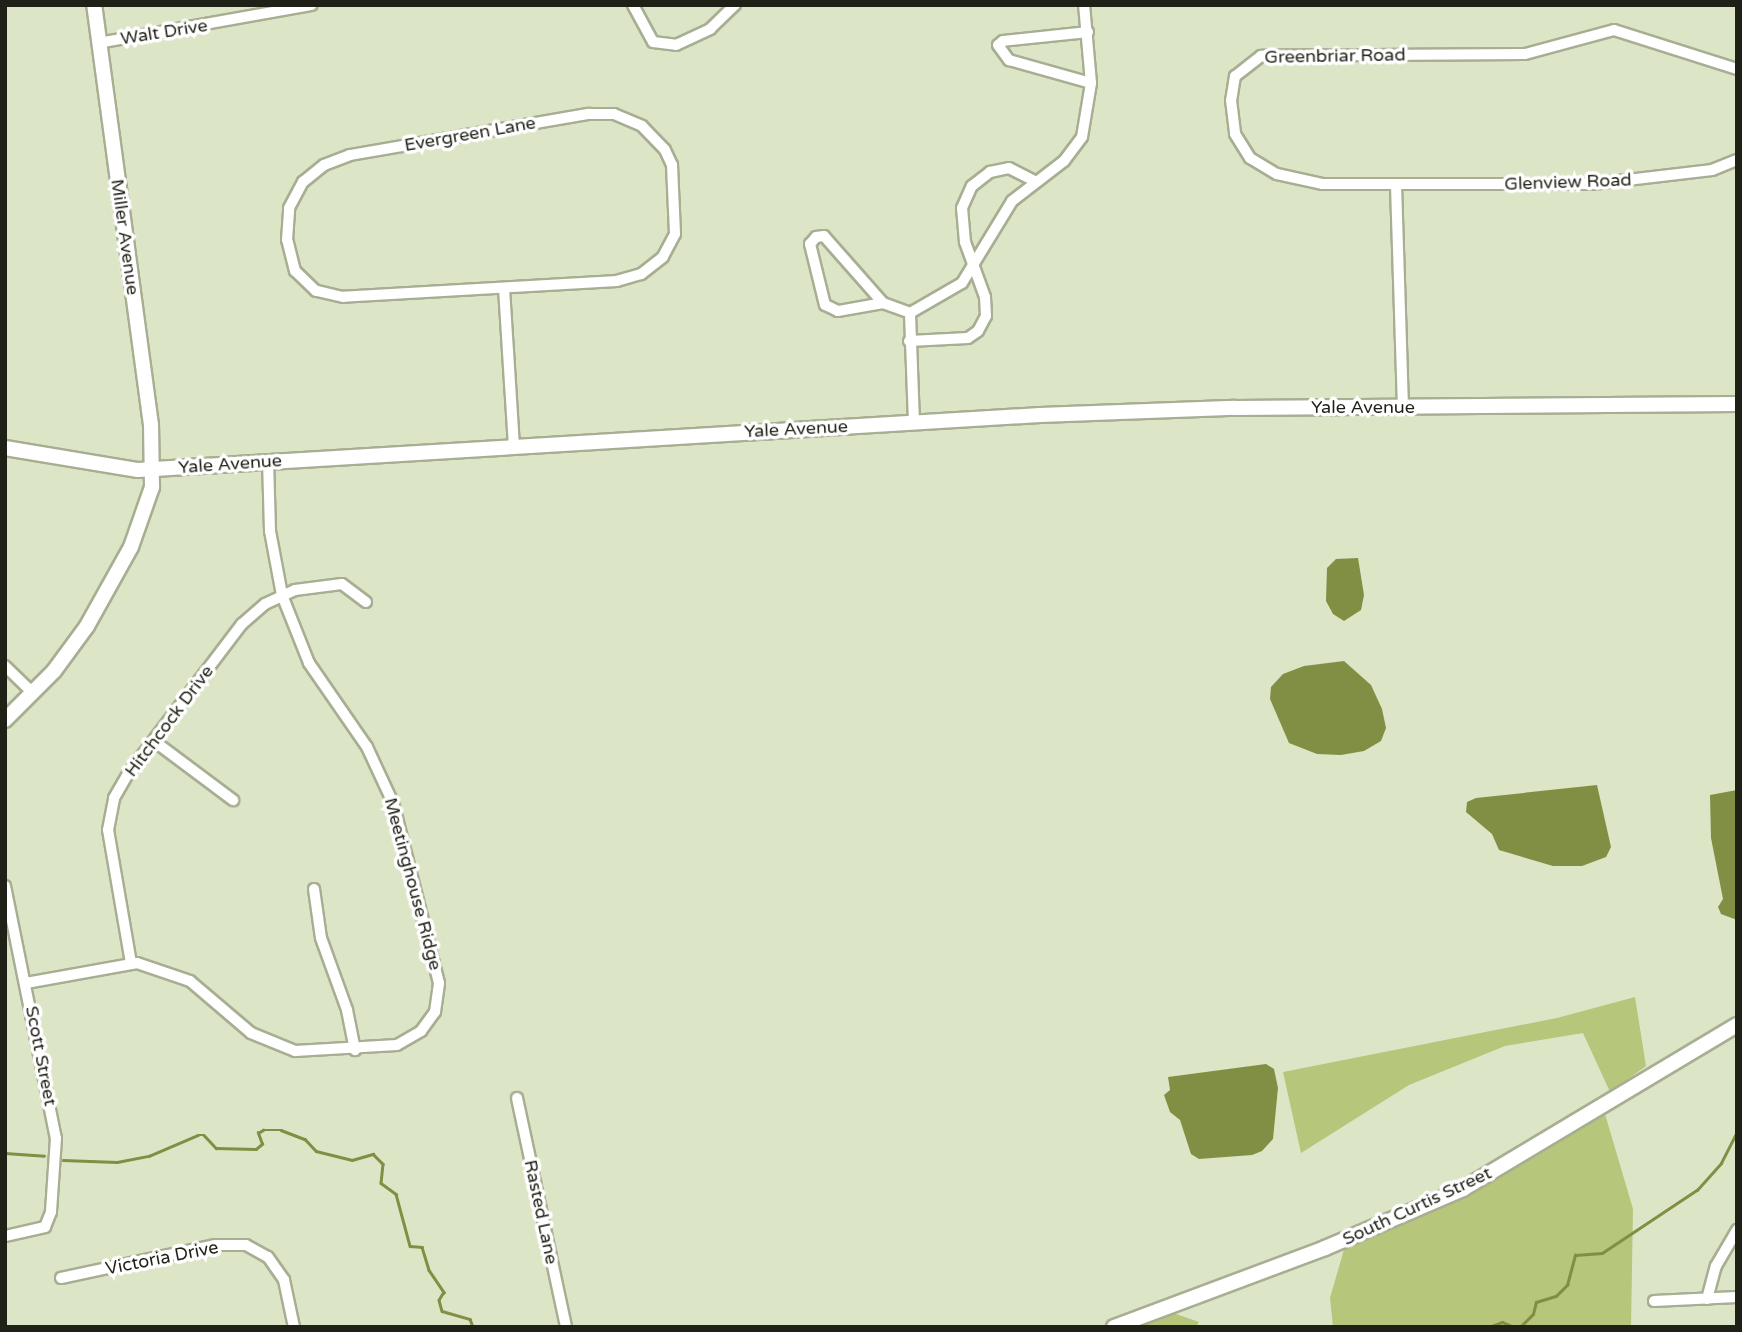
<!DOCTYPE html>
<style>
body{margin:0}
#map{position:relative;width:1742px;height:1332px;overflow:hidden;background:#dde5c7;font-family:"Varela Round",sans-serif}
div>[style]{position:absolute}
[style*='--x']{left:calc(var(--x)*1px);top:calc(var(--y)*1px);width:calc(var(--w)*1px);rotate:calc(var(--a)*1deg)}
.green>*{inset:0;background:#b6c67a}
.water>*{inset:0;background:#808f43}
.stream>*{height:2.5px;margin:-1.25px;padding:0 1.25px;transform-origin:1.25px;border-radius:1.25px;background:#808f43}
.roads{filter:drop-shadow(2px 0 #a7ae92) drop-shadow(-2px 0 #a7ae92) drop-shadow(0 2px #a7ae92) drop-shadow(0 -2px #a7ae92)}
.street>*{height:10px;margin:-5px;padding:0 5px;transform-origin:5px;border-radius:5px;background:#fff}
.secondary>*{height:14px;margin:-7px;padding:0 7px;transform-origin:7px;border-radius:7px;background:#fff}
span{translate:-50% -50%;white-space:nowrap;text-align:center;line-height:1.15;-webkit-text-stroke:7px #fff;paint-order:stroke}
.street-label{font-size:18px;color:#1f2117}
.frame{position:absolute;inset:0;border:7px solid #1f2117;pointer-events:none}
</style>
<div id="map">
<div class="green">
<div style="clip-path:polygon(1635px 997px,1646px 1066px,1610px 1092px,1583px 1033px,1505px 1046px,1409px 1085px,1301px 1153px,1283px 1072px,1557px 1018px)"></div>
<div style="clip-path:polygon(1605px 1114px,1633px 1209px,1631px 1327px,1333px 1327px,1330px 1298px,1345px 1246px,1461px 1197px)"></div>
<div style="clip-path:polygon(1173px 1313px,1199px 1322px,1196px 1327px,1132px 1327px)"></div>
</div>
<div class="water">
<div style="clip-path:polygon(1358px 558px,1364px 595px,1361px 610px,1344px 621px,1333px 614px,1326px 601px,1327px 568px,1336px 559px)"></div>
<div style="clip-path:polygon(1344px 661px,1371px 685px,1382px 709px,1386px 728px,1381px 741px,1364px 751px,1341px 755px,1317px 754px,1289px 743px,1270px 699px,1271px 687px,1283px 674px,1304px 666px)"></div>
<div style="clip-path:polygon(1597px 785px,1611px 847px,1606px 857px,1582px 866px,1553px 866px,1499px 850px,1492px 834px,1466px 812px,1467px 802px,1476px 798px)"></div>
<div style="clip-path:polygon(1737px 790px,1737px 920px,1721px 914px,1718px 907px,1723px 899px,1711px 838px,1710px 795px)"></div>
<div style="clip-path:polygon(1266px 1064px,1274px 1069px,1278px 1088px,1273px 1139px,1262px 1151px,1252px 1155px,1199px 1159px,1191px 1154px,1180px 1120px,1170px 1112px,1164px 1095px,1170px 1090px,1168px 1077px)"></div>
</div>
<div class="stream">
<div style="--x:5;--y:1153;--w:39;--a:4"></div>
<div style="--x:63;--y:1160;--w:54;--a:2.1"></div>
<div style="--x:117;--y:1162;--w:33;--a:-11"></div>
<div style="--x:149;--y:1156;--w:53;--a:-23.2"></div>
<div style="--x:198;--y:1135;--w:6;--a:0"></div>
<div style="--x:204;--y:1135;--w:18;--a:47"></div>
<div style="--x:216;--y:1148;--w:40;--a:1.4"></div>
<div style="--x:256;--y:1149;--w:8;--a:-40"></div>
<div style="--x:262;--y:1144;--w:12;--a:-110"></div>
<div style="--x:258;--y:1133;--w:6;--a:-31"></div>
<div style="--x:263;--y:1130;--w:18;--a:0"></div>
<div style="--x:281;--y:1130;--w:26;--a:21"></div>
<div style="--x:305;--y:1139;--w:16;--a:47"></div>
<div style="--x:316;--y:1151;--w:37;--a:14"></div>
<div style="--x:352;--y:1160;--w:22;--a:-16"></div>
<div style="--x:373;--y:1154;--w:14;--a:45"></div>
<div style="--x:383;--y:1164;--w:19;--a:96"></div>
<div style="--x:381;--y:1183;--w:19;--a:36"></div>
<div style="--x:396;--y:1194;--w:54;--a:74.9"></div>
<div style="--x:410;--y:1246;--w:12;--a:5"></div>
<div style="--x:422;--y:1247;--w:24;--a:73"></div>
<div style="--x:429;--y:1270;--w:27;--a:56"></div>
<div style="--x:444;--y:1292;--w:9;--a:122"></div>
<div style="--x:439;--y:1300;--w:11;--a:75"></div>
<div style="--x:442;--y:1311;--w:29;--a:16"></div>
<div style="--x:470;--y:1319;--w:9;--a:69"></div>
<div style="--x:1489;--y:1327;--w:14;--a:-21"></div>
<div style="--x:1502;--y:1322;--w:13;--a:23"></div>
<div style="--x:1520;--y:1327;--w:18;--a:-45"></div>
<div style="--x:1533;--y:1314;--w:12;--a:-76"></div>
<div style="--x:1536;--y:1302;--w:21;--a:-17"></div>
<div style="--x:1556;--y:1296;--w:16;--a:-45"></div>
<div style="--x:1567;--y:1285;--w:31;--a:-75"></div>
<div style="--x:1575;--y:1255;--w:27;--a:-4"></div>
<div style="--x:1602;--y:1253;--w:114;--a:-33.6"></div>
<div style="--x:1697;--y:1190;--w:36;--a:-48"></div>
<div style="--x:1721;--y:1163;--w:36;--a:-63"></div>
</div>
<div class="roads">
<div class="street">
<div style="--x:633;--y:5;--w:42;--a:61.6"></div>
<div style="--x:653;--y:42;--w:23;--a:7"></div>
<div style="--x:676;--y:45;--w:38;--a:-25"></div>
<div style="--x:710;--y:29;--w:35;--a:-44"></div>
<div style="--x:1088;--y:32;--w:85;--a:174"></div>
<div style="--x:1003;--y:41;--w:6;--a:141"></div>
<div style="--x:998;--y:45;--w:19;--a:54"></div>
<div style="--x:1009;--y:60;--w:85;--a:15.7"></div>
<div style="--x:98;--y:43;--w:217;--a:-10.1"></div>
<div style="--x:1737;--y:69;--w:129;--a:-162.4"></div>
<div style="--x:1614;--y:30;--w:92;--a:164.9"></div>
<div style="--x:1525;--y:54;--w:264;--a:179.6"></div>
<div style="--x:1261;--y:56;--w:33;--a:142"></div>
<div style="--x:1235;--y:76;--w:24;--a:99"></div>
<div style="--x:1231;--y:100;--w:34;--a:83"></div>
<div style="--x:1235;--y:134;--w:28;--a:58"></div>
<div style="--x:1250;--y:158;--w:31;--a:31"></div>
<div style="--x:1277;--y:174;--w:46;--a:12.5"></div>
<div style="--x:1322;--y:184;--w:271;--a:0"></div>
<div style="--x:1593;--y:184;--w:120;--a:-6.7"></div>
<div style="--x:1712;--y:170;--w:27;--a:-22"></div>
<div style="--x:588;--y:114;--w:26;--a:0"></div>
<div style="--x:614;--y:114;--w:30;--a:23"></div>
<div style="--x:642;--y:126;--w:33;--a:46"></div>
<div style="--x:665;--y:150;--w:17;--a:65"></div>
<div style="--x:672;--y:165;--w:69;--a:87.5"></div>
<div style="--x:675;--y:234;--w:26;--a:118"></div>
<div style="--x:663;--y:257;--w:28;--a:142"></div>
<div style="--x:641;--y:274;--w:25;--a:164"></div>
<div style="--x:617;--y:281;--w:274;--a:176.7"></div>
<div style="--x:343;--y:297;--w:28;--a:-167"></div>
<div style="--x:316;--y:291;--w:29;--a:-136"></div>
<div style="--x:295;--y:271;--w:32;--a:-104"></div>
<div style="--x:287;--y:240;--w:32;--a:-86"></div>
<div style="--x:289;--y:208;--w:30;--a:-62"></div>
<div style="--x:303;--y:182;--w:27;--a:-39"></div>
<div style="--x:324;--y:165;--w:28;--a:-21"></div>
<div style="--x:350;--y:155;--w:242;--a:-9.8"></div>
<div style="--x:1396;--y:185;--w:222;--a:88.2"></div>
<div style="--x:504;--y:288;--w:157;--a:86.4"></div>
<div style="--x:883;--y:303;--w:46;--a:169.9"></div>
<div style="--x:838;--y:311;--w:14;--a:-155"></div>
<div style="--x:825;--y:305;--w:63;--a:-103.8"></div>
<div style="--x:810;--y:244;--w:9;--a:-49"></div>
<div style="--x:816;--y:237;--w:8;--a:-7"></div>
<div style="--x:824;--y:236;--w:89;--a:48.6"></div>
<div style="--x:883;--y:303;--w:29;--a:20"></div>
<div style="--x:909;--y:341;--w:59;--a:-2.9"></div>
<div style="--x:968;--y:338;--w:12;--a:-35"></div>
<div style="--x:978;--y:331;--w:17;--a:-62"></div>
<div style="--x:986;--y:316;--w:19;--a:-93"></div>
<div style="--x:985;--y:297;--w:59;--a:-110"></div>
<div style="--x:965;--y:242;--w:34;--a:-95"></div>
<div style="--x:962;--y:208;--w:24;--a:-66"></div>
<div style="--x:972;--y:186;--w:23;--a:-38"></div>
<div style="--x:990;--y:172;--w:19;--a:-12"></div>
<div style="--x:1009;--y:168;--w:29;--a:27"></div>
<div style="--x:914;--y:423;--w:110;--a:-92.1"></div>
<div style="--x:910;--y:313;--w:60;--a:-30"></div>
<div style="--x:962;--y:283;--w:96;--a:-58.6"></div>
<div style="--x:1012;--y:201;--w:66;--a:-37.6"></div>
<div style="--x:1064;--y:161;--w:30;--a:-53"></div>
<div style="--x:1082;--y:137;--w:55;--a:-80.5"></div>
<div style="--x:1091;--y:83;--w:78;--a:-95.1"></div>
<div style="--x:5;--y:666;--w:39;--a:44"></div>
<div style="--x:154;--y:741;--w:99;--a:36.8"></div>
<div style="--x:5;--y:886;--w:257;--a:78.6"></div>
<div style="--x:56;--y:1138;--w:74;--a:93.9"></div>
<div style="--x:51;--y:1212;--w:16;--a:112"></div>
<div style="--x:45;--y:1227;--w:41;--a:167.3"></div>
<div style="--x:314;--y:889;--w:49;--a:81.9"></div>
<div style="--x:321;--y:938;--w:77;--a:70.1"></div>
<div style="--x:347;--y:1010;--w:41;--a:78.7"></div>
<div style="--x:131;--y:963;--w:135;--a:-99.8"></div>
<div style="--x:108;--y:830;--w:33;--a:-79"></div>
<div style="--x:114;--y:798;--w:28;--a:-60"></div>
<div style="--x:128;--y:774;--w:188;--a:-52.8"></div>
<div style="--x:242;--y:624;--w:30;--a:-41"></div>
<div style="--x:265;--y:604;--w:33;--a:-25"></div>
<div style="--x:295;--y:590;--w:47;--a:-7.3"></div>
<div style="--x:342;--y:584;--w:30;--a:37"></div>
<div style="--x:26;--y:983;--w:113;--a:-10.2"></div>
<div style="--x:137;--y:963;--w:56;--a:18.8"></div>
<div style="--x:190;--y:981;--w:80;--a:40.4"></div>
<div style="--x:251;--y:1033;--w:48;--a:22.2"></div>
<div style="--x:295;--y:1051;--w:102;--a:-3.4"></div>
<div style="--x:397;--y:1045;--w:28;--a:-30"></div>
<div style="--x:421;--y:1031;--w:24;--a:-54"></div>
<div style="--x:435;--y:1012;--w:29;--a:-82"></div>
<div style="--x:439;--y:983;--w:186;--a:-104.3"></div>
<div style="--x:393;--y:803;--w:62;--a:-114.9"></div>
<div style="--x:367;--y:747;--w:102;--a:-124.6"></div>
<div style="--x:309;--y:663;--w:73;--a:-111.7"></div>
<div style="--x:282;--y:595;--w:65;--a:-100.6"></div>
<div style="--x:270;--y:531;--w:70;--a:-91.6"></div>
<div style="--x:517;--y:1098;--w:234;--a:77.9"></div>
<div style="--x:61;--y:1278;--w:157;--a:-12.1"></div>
<div style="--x:215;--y:1245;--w:31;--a:0"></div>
<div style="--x:246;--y:1245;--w:25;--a:29"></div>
<div style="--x:268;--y:1257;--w:28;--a:55"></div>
<div style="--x:284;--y:1280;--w:48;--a:78"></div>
<div style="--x:1707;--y:1299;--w:34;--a:-75"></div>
<div style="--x:1716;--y:1266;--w:42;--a:-59.7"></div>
<div style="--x:1654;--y:1301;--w:83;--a:-2.8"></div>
</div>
<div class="secondary">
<div style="--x:5;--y:448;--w:135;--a:9.4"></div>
<div style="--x:138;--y:470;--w:904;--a:-3.49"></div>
<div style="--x:1040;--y:415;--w:195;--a:-2.1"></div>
<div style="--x:1235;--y:408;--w:502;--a:-0.46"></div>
<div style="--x:5;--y:720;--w:69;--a:-45"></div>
<div style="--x:54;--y:671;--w:56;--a:-53.7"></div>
<div style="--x:87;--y:626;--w:90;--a:-60.9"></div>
<div style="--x:131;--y:547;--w:64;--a:-70.7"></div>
<div style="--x:152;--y:487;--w:62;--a:-90.9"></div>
<div style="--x:151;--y:425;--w:424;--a:-97.7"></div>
<div style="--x:1114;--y:1327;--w:225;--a:-20.5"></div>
<div style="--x:1325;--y:1248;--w:150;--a:-23.1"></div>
<div style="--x:1463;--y:1189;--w:319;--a:-30.9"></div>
</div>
</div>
<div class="street-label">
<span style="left:164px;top:32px;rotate:-9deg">Walt Drive</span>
<span style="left:1335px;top:56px;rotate:-1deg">Greenbriar Road</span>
<span style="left:470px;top:134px;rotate:-10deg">Evergreen Lane</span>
<span style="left:1568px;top:182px;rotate:-2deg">Glenview Road</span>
<span style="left:125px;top:237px;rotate:82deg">Miller Avenue</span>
<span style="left:1363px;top:407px">Yale Avenue</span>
<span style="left:796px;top:429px;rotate:-3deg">Yale Avenue</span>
<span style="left:230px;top:464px;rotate:-4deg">Yale Avenue</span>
<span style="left:169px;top:721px;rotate:-53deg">Hitchcock Drive</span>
<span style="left:413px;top:884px;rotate:75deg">Meetinghouse Ridge</span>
<span style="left:41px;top:1056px;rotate:79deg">Scott Street</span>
<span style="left:1417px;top:1206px;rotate:-25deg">South Curtis Street</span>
<span style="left:541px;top:1212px;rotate:78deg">Rasted Lane</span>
<span style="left:162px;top:1258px;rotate:-11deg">Victoria Drive</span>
</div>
<div class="frame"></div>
</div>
